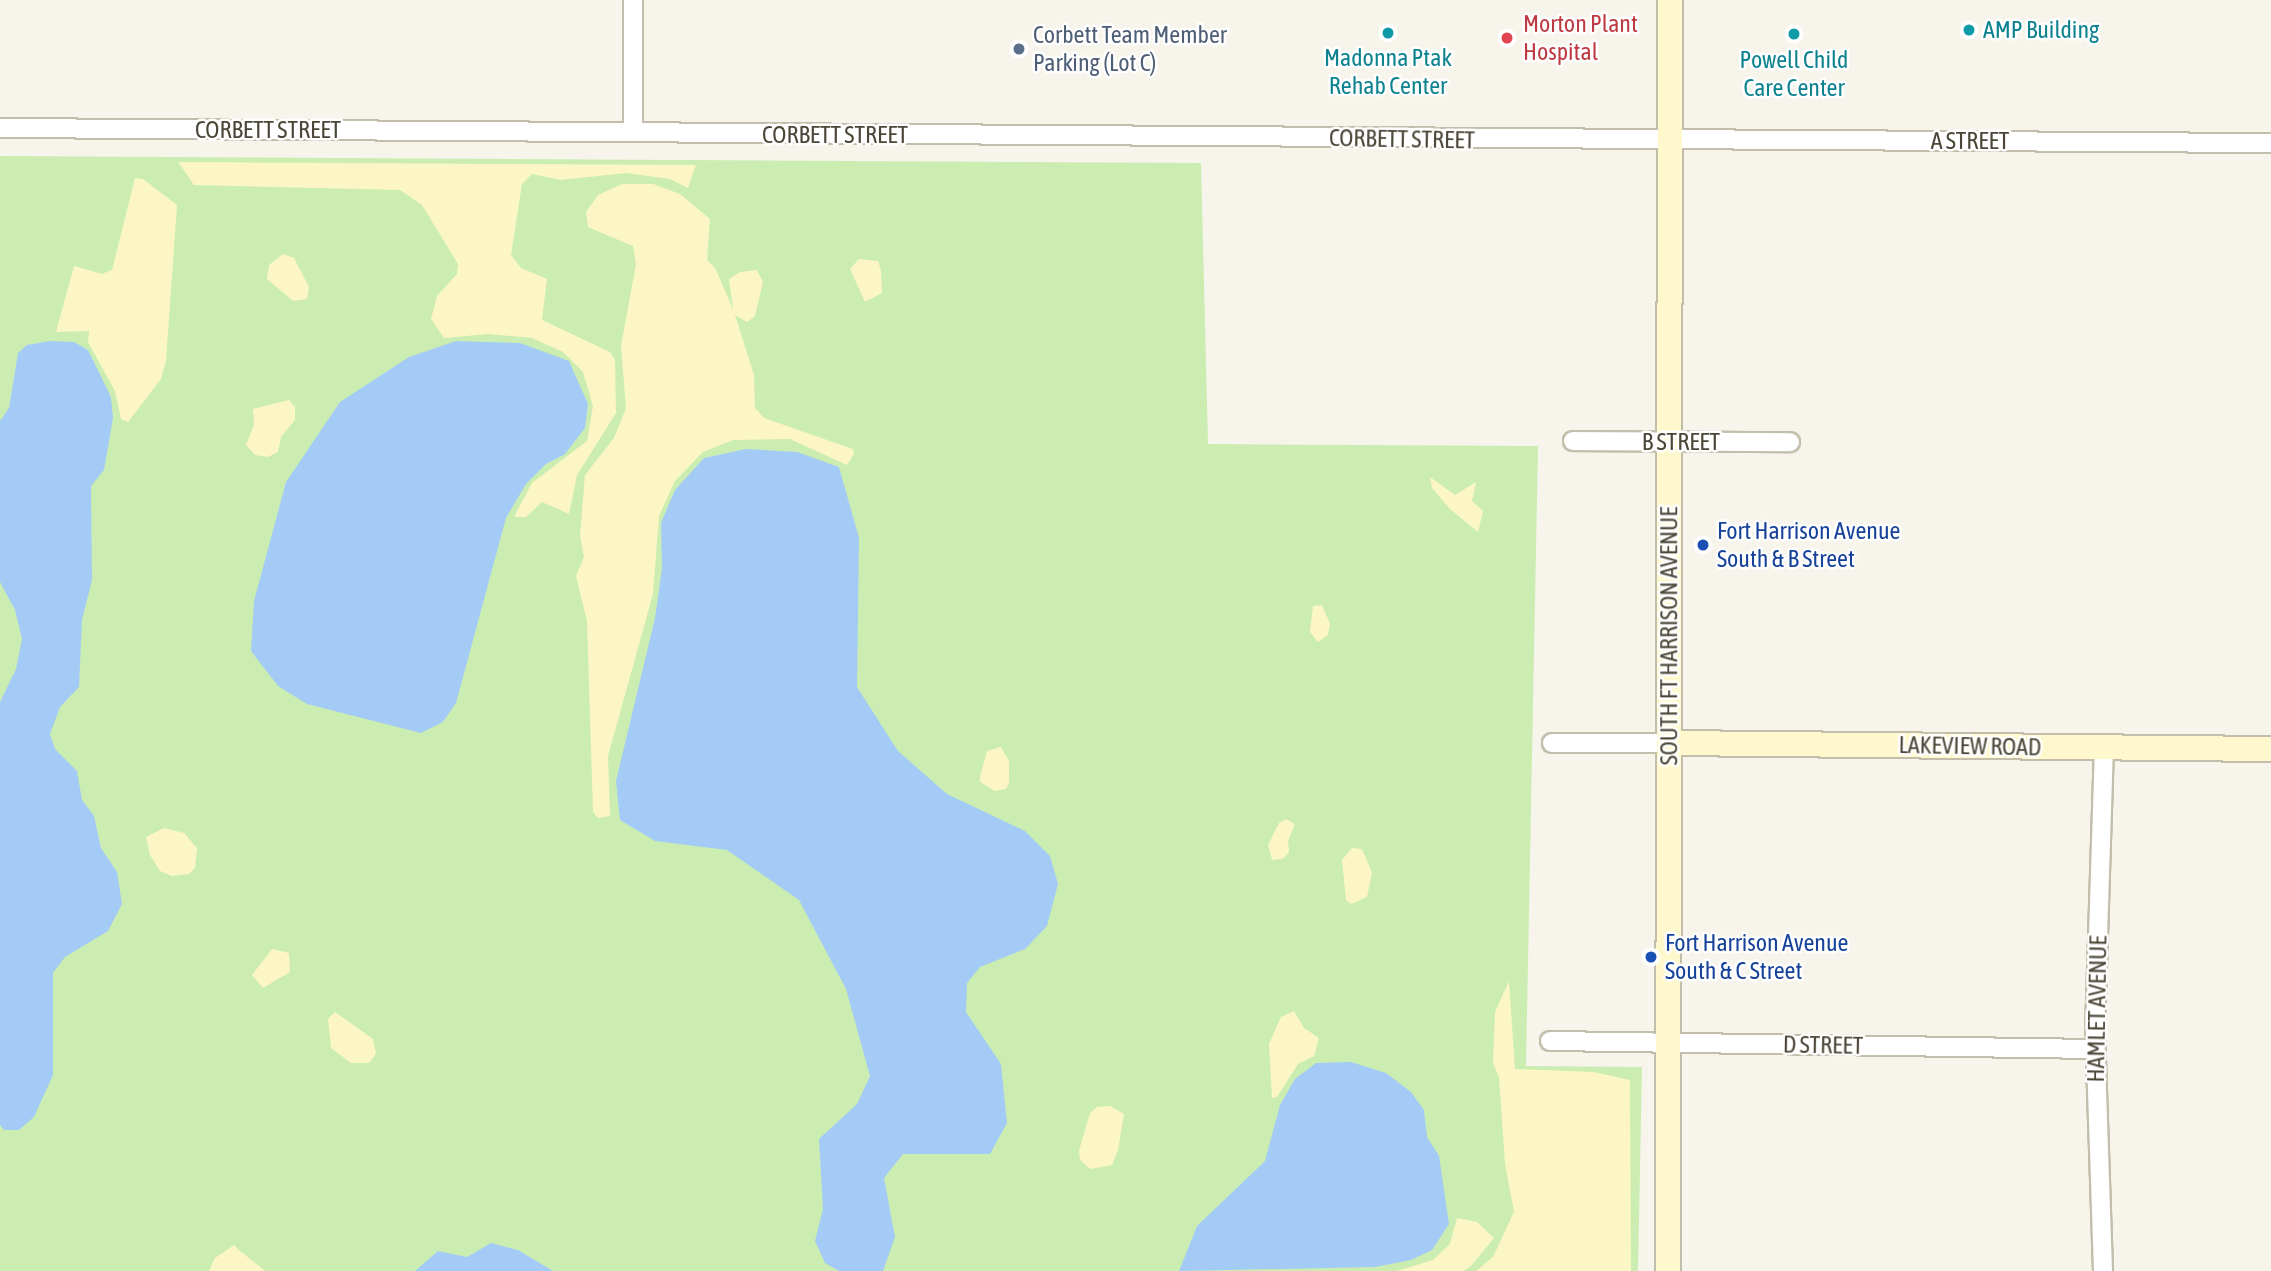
<!DOCTYPE html>
<style>
body{margin:0}
#map{position:relative;width:2271px;height:1271px;overflow:hidden;background:#f6f4eb;font-family:"Asap Condensed",sans-serif}
div>[style]{position:absolute}
[style*='--x']{left:calc(var(--x)*1px);top:calc(var(--y)*1px);width:calc(var(--w)*1px);rotate:calc(var(--a)*1deg)}
.green>*{inset:0;background:#cbedb1}
.sand>*{inset:0;background:#fcf6c5}
.water>*{inset:0;background:#a4cbf6}
.roads{filter:drop-shadow(2px 0 #c3beac) drop-shadow(-2px 0 #c3beac) drop-shadow(0 2px #c3beac) drop-shadow(0 -2px #c3beac)}
.street>*{height:18px;margin:-9px;padding:0 9px;transform-origin:9px;border-radius:9px;background:#fff}
.secondary>*{height:24px;margin:-12px;padding:0 12px;transform-origin:12px;border-radius:12px;background:#fff8cc}
.dots>*{width:19px;height:19px;translate:-50% -50%;box-sizing:border-box;border:4px solid #fff;border-radius:50%}
span{translate:-50% -50%;white-space:nowrap;text-align:center;line-height:1.15;-webkit-text-stroke:5px #fff;paint-order:stroke}
.health-label{font-size:24px;color:#be3a42}
.left{translate:0 -50%;text-align:left}
.culture-label{font-size:24px;color:#0d838f}
.service-label{font-size:24px;color:#4e5e75}
.street-label{font-size:24px;color:#4b4637}
.transit-label{font-size:24px;color:#164399}
</style>
<div id="map">
<div class="green">
<div style="clip-path:polygon(0 156px,1201px 163px,1208px 444px,1538px 446px,1526px 1066px,1642px 1067px,1638px 1271px,0 1271px)"></div>
</div>
<div class="sand">
<div style="clip-path:polygon(178px 162px,696px 165px,688px 188px,670px 179px,626px 173px,561px 180px,532px 174px,522px 184px,511px 255px,521px 268px,547px 279px,542px 320px,610px 352px,615px 360px,616px 413px,577px 475px,569px 514px,542px 502px,526px 517px,514px 517px,532px 483px,587px 441px,593px 406px,583px 372px,563px 352px,532px 338px,488px 334px,444px 338px,431px 319px,437px 296px,457px 274px,458px 264px,422px 205px,400px 190px,194px 185px)"></div>
<div style="clip-path:polygon(135px 178px,143px 179px,177px 205px,166px 361px,161px 379px,128px 422px,121px 419px,115px 391px,88px 342px,89px 331px,56px 332px,74px 266px,102px 274px,112px 270px)"></div>
<div style="clip-path:polygon(622px 184px,653px 184px,680px 194px,710px 219px,707px 260px,715px 268px,733px 309px,729px 279px,740px 272px,757px 270px,763px 282px,755px 316px,747px 322px,735px 315px,754px 375px,755px 408px,764px 418px,853px 449px,854px 454px,847px 465px,790px 439px,733px 440px,703px 452px,675px 481px,659px 516px,653px 594px,608px 756px,610px 816px,598px 818px,593px 812px,587px 621px,576px 576px,584px 557px,580px 535px,585px 475px,614px 438px,626px 408px,621px 346px,636px 264px,633px 246px,588px 227px,586px 212px,598px 195px)"></div>
<div style="clip-path:polygon(283px 254px,294px 258px,309px 287px,307px 299px,293px 301px,267px 279px,269px 265px)"></div>
<div style="clip-path:polygon(859px 259px,878px 261px,881px 271px,882px 293px,865px 302px,850px 269px)"></div>
<div style="clip-path:polygon(289px 400px,295px 407px,295px 420px,281px 437px,278px 452px,268px 457px,255px 455px,246px 445px,254px 425px,253px 409px)"></div>
<div style="clip-path:polygon(1430px 477px,1455px 495px,1476px 482px,1472px 501px,1483px 511px,1478px 532px,1450px 509px,1432px 488px)"></div>
<div style="clip-path:polygon(1322px 605px,1330px 624px,1328px 635px,1318px 642px,1310px 632px,1313px 606px)"></div>
<div style="clip-path:polygon(1001px 747px,1009px 761px,1009px 783px,1006px 789px,995px 791px,980px 782px,980px 777px,987px 751px)"></div>
<div style="clip-path:polygon(1286px 819px,1295px 824px,1288px 841px,1289px 852px,1283px 859px,1272px 860px,1268px 845px,1279px 823px)"></div>
<div style="clip-path:polygon(164px 828px,184px 833px,197px 848px,195px 868px,189px 874px,172px 876px,160px 871px,150px 855px,146px 837px)"></div>
<div style="clip-path:polygon(1352px 848px,1362px 849px,1372px 873px,1367px 897px,1351px 904px,1346px 900px,1342px 860px)"></div>
<div style="clip-path:polygon(272px 949px,289px 953px,290px 972px,263px 988px,252px 975px)"></div>
<div style="clip-path:polygon(1509px 981px,1515px 1069px,1593px 1072px,1630px 1080px,1631px 1271px,1476px 1271px,1493px 1257px,1514px 1212px,1505px 1164px,1499px 1077px,1493px 1063px,1495px 1012px)"></div>
<div style="clip-path:polygon(1294px 1011px,1304px 1028px,1319px 1038px,1314px 1056px,1298px 1064px,1277px 1097px,1272px 1098px,1269px 1044px,1281px 1017px)"></div>
<div style="clip-path:polygon(335px 1012px,373px 1039px,376px 1054px,369px 1063px,351px 1063px,331px 1048px,328px 1019px)"></div>
<div style="clip-path:polygon(1110px 1106px,1124px 1114px,1118px 1150px,1112px 1165px,1090px 1169px,1080px 1160px,1079px 1151px,1090px 1113px,1097px 1107px)"></div>
<div style="clip-path:polygon(1457px 1218px,1477px 1222px,1494px 1238px,1470px 1267px,1463px 1271px,1397px 1271px,1433px 1260px,1450px 1244px)"></div>
<div style="clip-path:polygon(234px 1245px,239px 1250px,265px 1271px,209px 1271px,215px 1258px)"></div>
</div>
<div class="water">
<div style="clip-path:polygon(50px 341px,74px 342px,88px 350px,111px 397px,113px 418px,104px 470px,91px 486px,92px 580px,82px 620px,79px 687px,60px 707px,50px 734px,55px 749px,77px 771px,82px 800px,94px 816px,101px 848px,117px 872px,122px 904px,108px 931px,65px 957px,53px 973px,53px 1075px,34px 1117px,19px 1130px,4px 1130px,0 1125px,0 702px,16px 669px,22px 639px,15px 610px,0 582px,0 421px,9px 408px,18px 353px,27px 345px)"></div>
<div style="clip-path:polygon(456px 341px,520px 343px,569px 361px,588px 404px,585px 428px,565px 454px,546px 464px,526px 484px,506px 518px,456px 703px,443px 722px,421px 733px,307px 704px,278px 686px,251px 651px,254px 601px,286px 482px,340px 402px,409px 357px)"></div>
<div style="clip-path:polygon(746px 449px,797px 452px,839px 467px,859px 538px,857px 687px,898px 751px,947px 794px,1025px 831px,1050px 856px,1058px 884px,1047px 926px,1025px 949px,980px 967px,967px 983px,966px 1012px,1001px 1064px,1007px 1123px,990px 1154px,903px 1154px,884px 1178px,895px 1237px,883px 1271px,839px 1271px,825px 1263px,815px 1241px,823px 1209px,819px 1139px,857px 1104px,870px 1076px,846px 989px,799px 900px,727px 850px,655px 841px,620px 820px,616px 781px,655px 618px,662px 569px,661px 523px,675px 490px,704px 458px)"></div>
<div style="clip-path:polygon(1351px 1062px,1386px 1073px,1411px 1092px,1424px 1110px,1427px 1137px,1439px 1156px,1449px 1224px,1432px 1250px,1411px 1260px,1375px 1267px,1179px 1271px,1197px 1226px,1265px 1161px,1280px 1105px,1295px 1079px,1316px 1063px)"></div>
<div style="clip-path:polygon(491px 1243px,518px 1250px,553px 1271px,415px 1271px,438px 1251px,467px 1257px)"></div>
</div>
<div class="roads">
<div class="street">
<div style="--x:633;--y:0;--w:132;--a:90"></div>
<div style="--x:0;--y:128;--w:2271;--a:0.38"></div>
<div style="--x:1573;--y:441;--w:217;--a:0.3"></div>
<div style="--x:1552;--y:743;--w:117;--a:0"></div>
<div style="--x:1550;--y:1041;--w:545;--a:0.84"></div>
<div style="--x:2103;--y:1271;--w:239;--a:-91.9"></div>
<div style="--x:2095;--y:1032;--w:284;--a:-88.2"></div>
</div>
<div class="secondary">
<div style="--x:1669;--y:743;--w:602;--a:0.57"></div>
<div style="--x:1668;--y:1271;--w:1271;--a:-89.91"></div>
</div>
</div>
<div class="dots">
<div style="left:1969px;top:30px;background:#0f9aa8"></div>
<div style="left:1388px;top:33px;background:#0f9aa8"></div>
<div style="left:1794px;top:34px;background:#0f9aa8"></div>
<div style="left:1507px;top:38px;background:#e0444e"></div>
<div style="left:1019px;top:49px;background:#5c6f8a"></div>
<div style="left:1703px;top:545px;background:#1a4fb4"></div>
<div style="left:1651px;top:957px;background:#1a4fb4"></div>
</div>
<div class="health-label">
<span class="left" style="left:1523px;top:38px">Morton Plant<br>Hospital</span>
</div>
<div class="culture-label">
<span class="left" style="left:1983px;top:30px">AMP Building</span>
<span style="left:1388px;top:72px">Madonna Ptak<br>Rehab Center</span>
<span style="left:1794px;top:74px">Powell Child<br>Care Center</span>
</div>
<div class="service-label">
<span class="left" style="left:1033px;top:49px">Corbett Team Member<br>Parking (Lot C)</span>
</div>
<div class="street-label">
<span style="left:268px;top:130px">CORBETT STREET</span>
<span style="left:835px;top:135px">CORBETT STREET</span>
<span style="left:1402px;top:139px;rotate:1deg">CORBETT STREET</span>
<span style="left:1970px;top:141px">A STREET</span>
<span style="left:1681px;top:442px">B STREET</span>
<span style="left:1669px;top:636px;rotate:-90deg">SOUTH FT HARRISON AVENUE</span>
<span style="left:1970px;top:746px;rotate:1deg">LAKEVIEW ROAD</span>
<span style="left:2097px;top:1009px;rotate:-89deg">HAMLET AVENUE</span>
<span style="left:1823px;top:1045px;rotate:1deg">D STREET</span>
</div>
<div class="transit-label">
<span class="left" style="left:1717px;top:545px">Fort Harrison Avenue<br>South &amp; B Street</span>
<span class="left" style="left:1665px;top:957px">Fort Harrison Avenue<br>South &amp; C Street</span>
</div>
</div>
